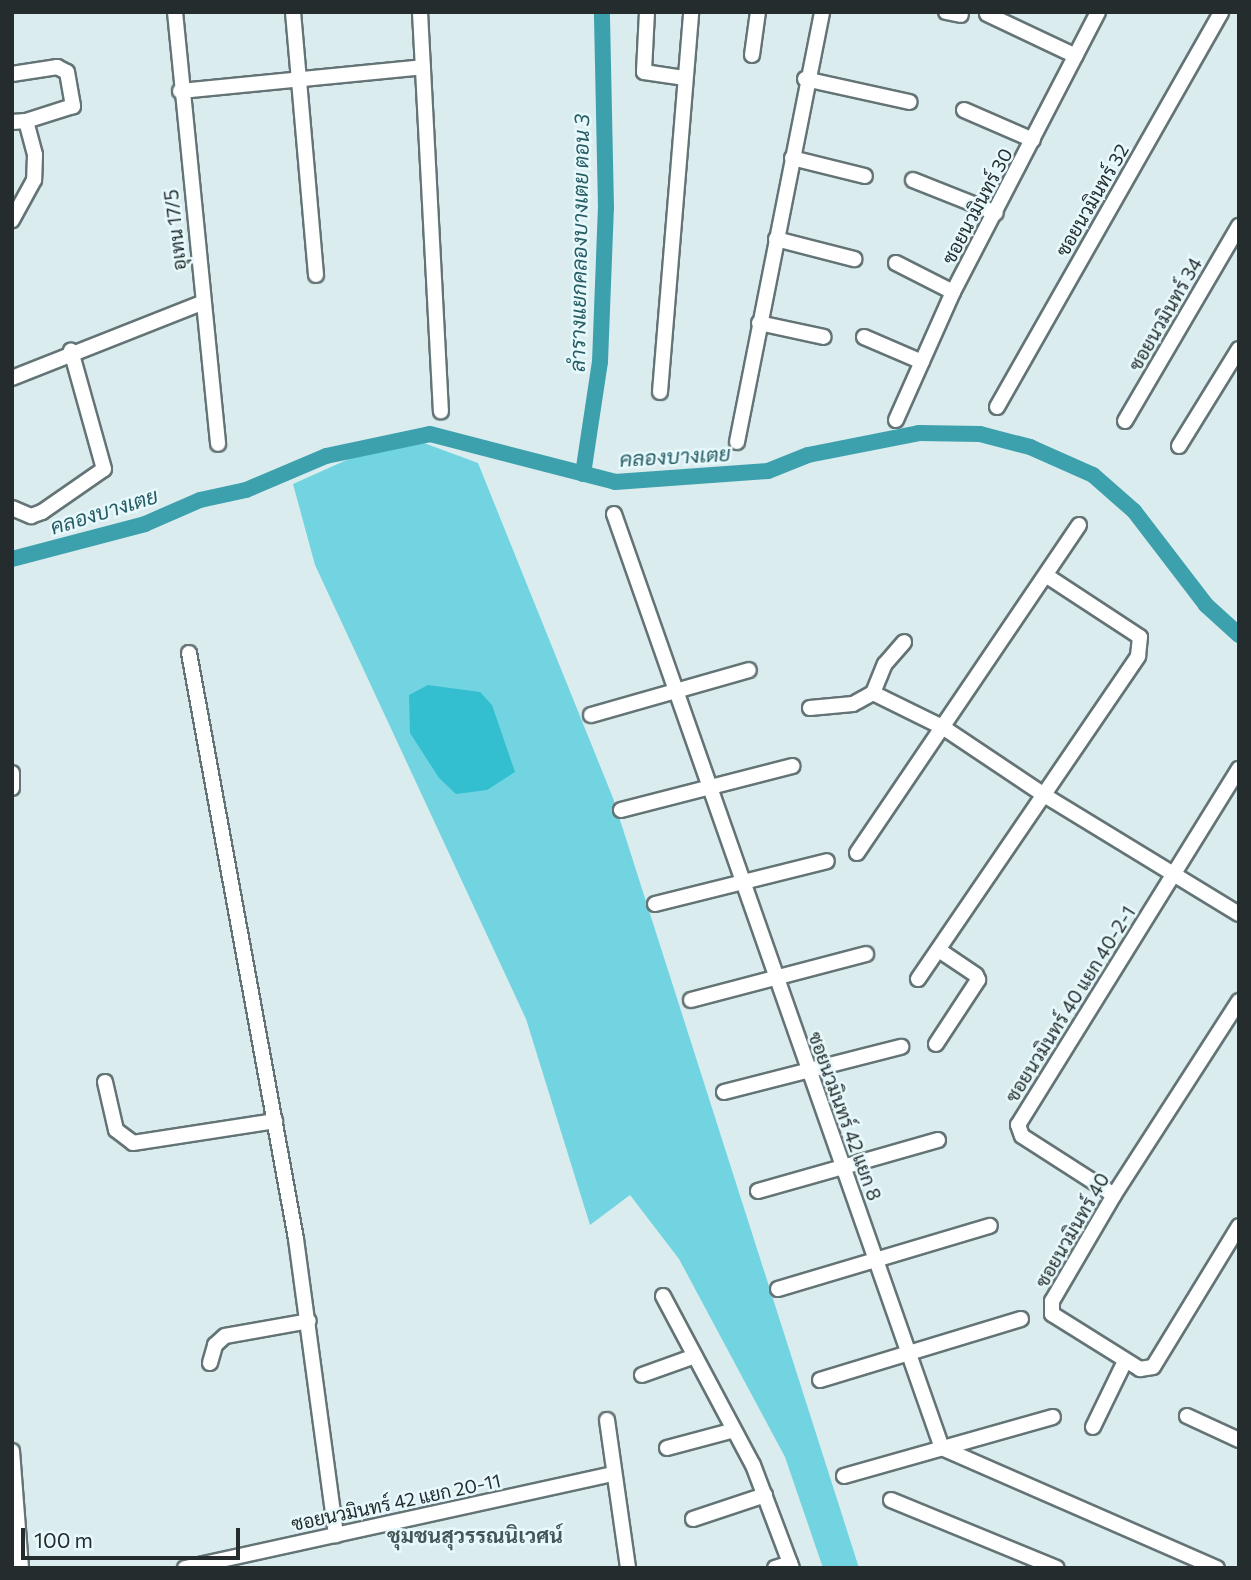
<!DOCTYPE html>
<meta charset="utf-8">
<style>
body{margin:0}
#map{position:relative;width:1251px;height:1580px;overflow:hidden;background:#daecee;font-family:Commissioner,Sarabun,sans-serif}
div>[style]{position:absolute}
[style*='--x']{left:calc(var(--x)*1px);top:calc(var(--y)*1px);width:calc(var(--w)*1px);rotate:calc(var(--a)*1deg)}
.green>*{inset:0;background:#73d4e1}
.forest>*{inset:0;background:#33bfcf}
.canal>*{height:16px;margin:-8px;padding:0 8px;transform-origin:8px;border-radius:8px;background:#3da0ad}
.roads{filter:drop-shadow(2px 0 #647476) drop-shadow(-2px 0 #647476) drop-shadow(0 2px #647476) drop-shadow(0 -2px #647476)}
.minor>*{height:14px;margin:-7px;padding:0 7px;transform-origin:7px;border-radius:7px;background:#fff}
span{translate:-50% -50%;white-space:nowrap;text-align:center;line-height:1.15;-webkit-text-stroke:5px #e7f9fc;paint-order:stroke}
.street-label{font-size:19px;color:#252c2d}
.water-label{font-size:21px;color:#265d64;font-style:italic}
.neighbourhood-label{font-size:21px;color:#465557;font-weight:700}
.frame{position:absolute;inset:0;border:14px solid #252c2d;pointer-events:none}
.scale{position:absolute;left:21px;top:1528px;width:219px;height:32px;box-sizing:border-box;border:4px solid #252c2d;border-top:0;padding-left:9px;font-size:21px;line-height:24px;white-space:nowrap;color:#252c2d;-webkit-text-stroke:5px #e7f9fc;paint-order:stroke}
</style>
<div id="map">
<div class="green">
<div style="clip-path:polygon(424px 443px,478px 463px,613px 798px,859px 1568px,823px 1568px,785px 1457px,679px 1259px,630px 1195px,590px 1225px,526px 1019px,315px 565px,293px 484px,351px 458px)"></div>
</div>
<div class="forest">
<div style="clip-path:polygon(428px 685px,480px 692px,492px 705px,515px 772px,487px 790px,456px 794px,439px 778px,410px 733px,409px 695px)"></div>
</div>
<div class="canal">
<div style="--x:583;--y:474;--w:113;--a:-81.4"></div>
<div style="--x:600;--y:362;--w:154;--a:-87.8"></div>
<div style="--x:606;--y:208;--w:196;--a:-91.2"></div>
<div style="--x:12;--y:559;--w:138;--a:-14.7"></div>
<div style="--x:145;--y:524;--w:60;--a:-23.6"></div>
<div style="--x:200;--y:500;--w:47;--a:-12.3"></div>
<div style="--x:246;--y:490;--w:87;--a:-23"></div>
<div style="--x:326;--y:456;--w:106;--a:-11.9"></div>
<div style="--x:430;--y:434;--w:191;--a:14.5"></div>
<div style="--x:615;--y:482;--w:153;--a:-4.1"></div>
<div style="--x:768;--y:471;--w:43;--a:-21.8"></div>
<div style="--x:808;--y:455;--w:113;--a:-11.2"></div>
<div style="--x:919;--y:433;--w:61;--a:0.9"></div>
<div style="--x:980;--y:434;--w:52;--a:14.6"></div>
<div style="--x:1030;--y:447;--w:69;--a:24"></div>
<div style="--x:1093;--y:475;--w:55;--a:41.3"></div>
<div style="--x:1134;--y:511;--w:118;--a:52.5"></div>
<div style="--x:1206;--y:605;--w:45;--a:42.3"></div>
</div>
<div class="roads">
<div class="minor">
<div style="--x:175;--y:12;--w:434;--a:84.3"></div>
<div style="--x:293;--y:12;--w:264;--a:85"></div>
<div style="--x:420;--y:12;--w:400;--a:87"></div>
<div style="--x:647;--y:12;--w:60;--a:92.9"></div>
<div style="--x:644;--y:72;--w:40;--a:8.5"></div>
<div style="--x:946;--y:12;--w:15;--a:11"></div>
<div style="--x:987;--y:14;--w:98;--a:25.3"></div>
<div style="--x:752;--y:55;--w:43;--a:-82.1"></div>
<div style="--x:12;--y:74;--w:46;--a:-8.8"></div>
<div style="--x:57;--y:67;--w:11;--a:27"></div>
<div style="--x:67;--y:72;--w:35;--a:80"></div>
<div style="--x:73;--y:106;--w:49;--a:162.3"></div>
<div style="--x:805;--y:79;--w:107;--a:12.4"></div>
<div style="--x:180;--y:91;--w:244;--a:-5.6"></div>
<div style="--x:964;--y:110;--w:75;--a:23.5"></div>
<div style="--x:12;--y:122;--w:14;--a:-4"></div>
<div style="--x:26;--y:121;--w:35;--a:75"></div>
<div style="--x:35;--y:155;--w:25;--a:92"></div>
<div style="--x:34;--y:180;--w:46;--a:118.8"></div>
<div style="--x:792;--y:158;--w:75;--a:13.9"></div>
<div style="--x:913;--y:180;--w:89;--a:21.7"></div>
<div style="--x:776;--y:239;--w:81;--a:14.4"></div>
<div style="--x:896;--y:263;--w:64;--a:27"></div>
<div style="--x:759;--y:323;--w:66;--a:12.2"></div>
<div style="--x:864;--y:337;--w:63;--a:23.3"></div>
<div style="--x:12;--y:378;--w:203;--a:-21.6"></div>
<div style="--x:660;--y:392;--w:381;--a:-85.3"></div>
<div style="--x:997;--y:407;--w:454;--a:-60.4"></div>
<div style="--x:896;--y:420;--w:140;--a:-66"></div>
<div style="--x:953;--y:292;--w:315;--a:-62.6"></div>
<div style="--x:1125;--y:421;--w:226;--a:-59.7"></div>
<div style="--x:737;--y:442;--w:438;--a:-78.8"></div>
<div style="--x:1179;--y:446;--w:114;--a:-58.3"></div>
<div style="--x:12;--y:508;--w:21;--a:23"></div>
<div style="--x:31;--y:516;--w:12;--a:-20"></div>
<div style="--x:42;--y:512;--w:75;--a:-34.7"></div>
<div style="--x:104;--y:469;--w:123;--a:-105.6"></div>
<div style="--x:614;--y:514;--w:990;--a:70.65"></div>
<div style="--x:942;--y:1448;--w:300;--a:23.6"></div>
<div style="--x:189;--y:653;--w:596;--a:79.65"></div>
<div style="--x:296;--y:1239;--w:299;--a:82.3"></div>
<div style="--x:873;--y:693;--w:79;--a:26.2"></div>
<div style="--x:944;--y:728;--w:120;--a:33.8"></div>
<div style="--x:1044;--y:795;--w:228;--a:31.4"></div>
<div style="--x:810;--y:708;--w:43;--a:-5.3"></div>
<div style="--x:853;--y:704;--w:23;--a:-29"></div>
<div style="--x:873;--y:693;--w:31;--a:-68"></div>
<div style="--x:885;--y:664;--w:29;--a:-49"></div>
<div style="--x:591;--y:715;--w:164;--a:-15.9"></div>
<div style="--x:12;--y:773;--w:15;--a:90"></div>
<div style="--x:621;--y:810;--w:177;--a:-14.4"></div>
<div style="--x:857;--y:853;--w:396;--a:-55.9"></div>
<div style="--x:655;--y:904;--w:177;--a:-14"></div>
<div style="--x:918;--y:979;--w:391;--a:-55.7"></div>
<div style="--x:1138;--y:656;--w:19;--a:-84"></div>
<div style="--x:1140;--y:637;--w:111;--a:-146.7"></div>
<div style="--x:691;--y:1000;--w:181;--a:-14.7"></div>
<div style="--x:1239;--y:1001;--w:231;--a:122.8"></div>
<div style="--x:1114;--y:1195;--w:123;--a:120.3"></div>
<div style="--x:1052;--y:1301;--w:13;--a:90"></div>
<div style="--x:1052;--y:1314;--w:104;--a:32"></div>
<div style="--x:1140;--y:1369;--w:13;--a:-9"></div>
<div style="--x:1153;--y:1367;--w:165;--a:-58.6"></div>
<div style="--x:936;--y:1044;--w:77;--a:-56.7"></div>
<div style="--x:978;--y:980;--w:5;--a:-112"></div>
<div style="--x:976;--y:975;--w:45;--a:-146"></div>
<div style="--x:105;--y:1082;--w:49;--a:77.1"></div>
<div style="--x:116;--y:1130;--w:21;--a:37"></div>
<div style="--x:133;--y:1143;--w:144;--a:-8.8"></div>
<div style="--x:724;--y:1092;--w:183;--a:-14.3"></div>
<div style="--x:758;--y:1191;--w:187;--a:-15.8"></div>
<div style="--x:1114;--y:1195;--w:109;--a:-147.3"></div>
<div style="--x:1022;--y:1136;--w:12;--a:-110"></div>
<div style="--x:1018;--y:1125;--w:419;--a:-58.2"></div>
<div style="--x:778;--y:1289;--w:221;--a:-16.6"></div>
<div style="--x:663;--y:1296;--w:191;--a:62"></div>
<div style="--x:753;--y:1465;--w:110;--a:69.3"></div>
<div style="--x:210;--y:1363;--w:19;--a:-74"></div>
<div style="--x:215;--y:1345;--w:13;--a:-42"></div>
<div style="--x:225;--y:1336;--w:85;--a:-10.1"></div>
<div style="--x:642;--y:1375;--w:56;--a:-19.7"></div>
<div style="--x:820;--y:1380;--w:210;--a:-16.9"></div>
<div style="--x:1187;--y:1416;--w:57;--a:24.8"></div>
<div style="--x:607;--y:1420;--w:149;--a:81.9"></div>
<div style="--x:1093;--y:1427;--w:73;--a:-64.1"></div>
<div style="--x:667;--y:1448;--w:69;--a:-15"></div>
<div style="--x:12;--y:1451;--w:117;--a:85.6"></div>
<div style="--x:844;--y:1476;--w:217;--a:-15.8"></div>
<div style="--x:891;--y:1500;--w:179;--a:22.3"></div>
<div style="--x:693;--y:1519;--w:76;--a:-18.4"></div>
<div style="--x:185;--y:1568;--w:439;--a:-12.4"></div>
<div style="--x:775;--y:1568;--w:16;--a:-18"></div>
</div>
</div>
<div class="street-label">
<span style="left:1092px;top:200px;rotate:-60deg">ซอยนวมินทร์ 32</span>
<span style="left:977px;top:206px;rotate:-62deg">ซอยนวมินทร์ 30</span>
<span style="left:175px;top:230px;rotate:-96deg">อุเทน 17/5</span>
<span style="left:1165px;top:314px;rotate:-60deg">ซอยนวมินทร์ 34</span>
<span style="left:1070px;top:1004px;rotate:-58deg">ซอยนวมินทร์ 40 แยก 40-2-1</span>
<span style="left:845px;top:1116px;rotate:70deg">ซอยนวมินทร์ 42 แยก 8</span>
<span style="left:1072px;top:1230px;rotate:-60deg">ซอยนวมินทร์ 40</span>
<span style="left:396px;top:1502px;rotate:-12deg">ซอยนวมินทร์ 42 แยก 20-11</span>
</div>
<div class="water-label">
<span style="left:579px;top:243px;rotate:-89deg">ลำรางแยกคลองบางเตย ตอน 3</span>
<span style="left:675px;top:456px;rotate:-3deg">คลองบางเตย</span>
<span style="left:104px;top:511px;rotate:-17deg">คลองบางเตย</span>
</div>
<div class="neighbourhood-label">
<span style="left:475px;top:1535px">ชุมชนสุวรรณนิเวศน์</span>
</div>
<div class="frame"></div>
<div class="scale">100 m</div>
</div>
